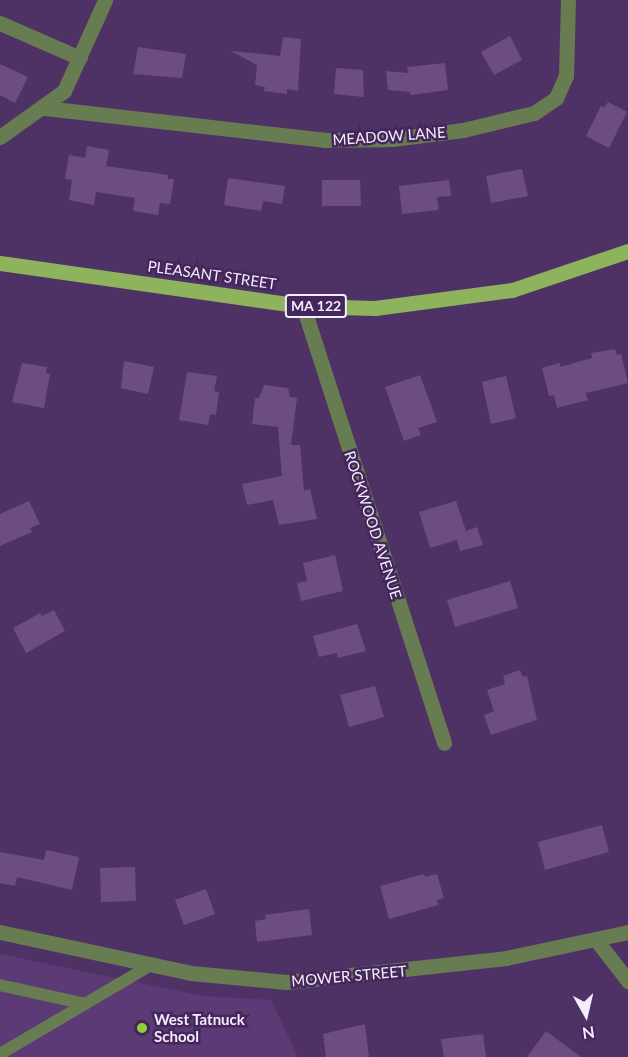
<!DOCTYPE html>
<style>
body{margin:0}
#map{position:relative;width:628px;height:1057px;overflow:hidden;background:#4f3265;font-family:Lato,sans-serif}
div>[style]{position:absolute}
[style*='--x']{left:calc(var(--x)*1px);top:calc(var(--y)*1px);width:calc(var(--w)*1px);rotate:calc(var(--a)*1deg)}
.built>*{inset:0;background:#5b3a75}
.building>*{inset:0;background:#6b4d83}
.lane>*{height:12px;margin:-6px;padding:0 6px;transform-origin:6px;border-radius:6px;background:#687c52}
.street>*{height:15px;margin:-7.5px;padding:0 7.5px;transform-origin:7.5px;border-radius:7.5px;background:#687c52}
.primary>*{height:15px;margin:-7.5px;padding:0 7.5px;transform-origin:7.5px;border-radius:7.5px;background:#8db45c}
.dots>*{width:16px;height:16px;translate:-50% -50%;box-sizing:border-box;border:3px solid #44275a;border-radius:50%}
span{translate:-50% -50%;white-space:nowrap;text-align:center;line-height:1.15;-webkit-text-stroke:5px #44275a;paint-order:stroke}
.shield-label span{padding:2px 4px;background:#44275a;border:2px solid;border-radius:4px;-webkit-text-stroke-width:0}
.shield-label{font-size:14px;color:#f5ebff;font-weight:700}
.street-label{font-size:15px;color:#f5ebff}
.poi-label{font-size:15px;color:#f5ebff;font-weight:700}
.left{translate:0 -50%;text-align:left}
.north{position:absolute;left:556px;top:985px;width:60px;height:60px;-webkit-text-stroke:4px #44275a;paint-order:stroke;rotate:172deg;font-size:16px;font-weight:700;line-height:24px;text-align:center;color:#f5ebff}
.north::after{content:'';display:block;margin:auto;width:21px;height:27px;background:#f5ebff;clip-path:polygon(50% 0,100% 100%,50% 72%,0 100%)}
</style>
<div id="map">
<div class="built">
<div style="clip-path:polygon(0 954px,203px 996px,271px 1000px,298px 1057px,0 1057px)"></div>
</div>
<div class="building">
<div style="clip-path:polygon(510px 36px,522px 60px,494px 75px,481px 52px)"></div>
<div style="clip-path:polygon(283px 37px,301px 39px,298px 91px,287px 89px,287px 94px,264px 91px,265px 87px,255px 85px,257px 65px,231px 51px,280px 56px)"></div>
<div style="clip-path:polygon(138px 47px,186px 54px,182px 78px,133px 74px)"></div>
<div style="clip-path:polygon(445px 63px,448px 90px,411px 95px,410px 92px,388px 90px,386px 71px,408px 73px,407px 67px)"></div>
<div style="clip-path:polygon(0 64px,28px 77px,15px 103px,0 95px)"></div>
<div style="clip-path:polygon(336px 68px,363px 70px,364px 97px,334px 94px)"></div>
<div style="clip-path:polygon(608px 102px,627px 112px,609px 148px,586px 136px,601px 106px,604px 108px)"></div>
<div style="clip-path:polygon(87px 146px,109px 150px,106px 166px,168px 175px,168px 179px,174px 179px,170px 204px,160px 203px,158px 215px,133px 211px,135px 198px,96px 192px,94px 205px,69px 200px,72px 180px,65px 179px,69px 155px,85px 158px)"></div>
<div style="clip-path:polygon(522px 169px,528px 196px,491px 203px,486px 176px)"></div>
<div style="clip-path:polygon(228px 178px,285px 186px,282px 204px,263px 201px,261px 211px,224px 205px)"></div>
<div style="clip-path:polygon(322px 180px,360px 180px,361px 206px,322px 206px)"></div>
<div style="clip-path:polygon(449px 180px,451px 196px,437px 197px,439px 210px,402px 214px,399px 186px)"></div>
<div style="clip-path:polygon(615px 349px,617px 355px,621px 354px,628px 383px,586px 393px,588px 400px,557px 408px,554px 395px,549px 396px,542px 368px,560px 363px,560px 367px,592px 358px,591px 353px)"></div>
<div style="clip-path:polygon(124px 361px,154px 367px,148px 394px,121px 388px)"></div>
<div style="clip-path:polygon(22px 363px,47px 367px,46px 373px,50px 374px,44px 408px,12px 402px)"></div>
<div style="clip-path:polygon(187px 372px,217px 376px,214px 391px,219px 392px,216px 415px,210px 414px,208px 425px,179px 420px)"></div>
<div style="clip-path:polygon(420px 375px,437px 422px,418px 428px,421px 435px,404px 441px,385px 387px)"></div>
<div style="clip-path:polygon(506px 376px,516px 418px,491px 424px,482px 382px)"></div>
<div style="clip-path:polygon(264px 385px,288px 388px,290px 397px,297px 398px,291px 445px,300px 445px,304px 491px,310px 489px,317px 519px,279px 525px,273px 500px,247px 505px,242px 484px,282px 476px,278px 427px,252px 424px,255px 398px,259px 398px)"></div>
<div style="clip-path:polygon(29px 501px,40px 524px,30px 528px,32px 532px,0 546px,0 514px)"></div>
<div style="clip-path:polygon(456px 501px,466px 531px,477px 527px,483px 545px,460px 551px,457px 540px,430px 548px,419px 512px)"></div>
<div style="clip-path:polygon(335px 555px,343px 591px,301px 601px,297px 583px,307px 581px,303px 563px)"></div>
<div style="clip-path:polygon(510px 581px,518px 608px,455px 627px,447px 600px)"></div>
<div style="clip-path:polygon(54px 610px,65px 631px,26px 653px,13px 628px,40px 613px,42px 616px)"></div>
<div style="clip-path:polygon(357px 624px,366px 651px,338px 658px,337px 653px,319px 657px,313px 636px)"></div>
<div style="clip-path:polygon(520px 670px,523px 677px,527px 676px,537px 720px,491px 735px,484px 715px,494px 711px,487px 690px,505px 684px,503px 676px)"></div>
<div style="clip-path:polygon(375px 686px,384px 717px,349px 727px,340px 695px)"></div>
<div style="clip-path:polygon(602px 825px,609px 852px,545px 870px,538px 842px)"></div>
<div style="clip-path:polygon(46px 850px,79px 857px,72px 890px,17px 877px,15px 886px,0 883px,0 852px,44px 860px)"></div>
<div style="clip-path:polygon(135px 867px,136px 901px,101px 902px,100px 868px)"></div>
<div style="clip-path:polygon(424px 874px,425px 877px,437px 874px,444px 898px,437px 900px,438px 905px,389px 919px,380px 886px)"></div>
<div style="clip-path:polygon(206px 889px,215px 914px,184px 925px,175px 900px)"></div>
<div style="clip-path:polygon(309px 909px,312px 935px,257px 942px,255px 921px,266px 919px,265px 915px)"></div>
<div style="clip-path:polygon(365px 1024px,369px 1057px,326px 1057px,323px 1034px)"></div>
<div style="clip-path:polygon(546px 1031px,581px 1057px,527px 1057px)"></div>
<div style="clip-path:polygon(483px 1034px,486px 1057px,444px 1057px,441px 1039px)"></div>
</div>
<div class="lane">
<div style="--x:0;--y:985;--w:87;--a:12.6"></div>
<div style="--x:0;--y:1054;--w:178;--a:-30.5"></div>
</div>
<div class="street">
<div style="--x:0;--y:23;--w:87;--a:23.6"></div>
<div style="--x:45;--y:108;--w:281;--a:6.5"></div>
<div style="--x:324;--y:140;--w:68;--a:-0.8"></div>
<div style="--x:392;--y:139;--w:72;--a:-7.2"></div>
<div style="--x:463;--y:130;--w:73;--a:-13.5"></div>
<div style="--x:534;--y:113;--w:27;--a:-34"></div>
<div style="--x:556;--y:98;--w:24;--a:-66"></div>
<div style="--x:566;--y:76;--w:76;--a:-88.5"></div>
<div style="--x:0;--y:137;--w:79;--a:-35.7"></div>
<div style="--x:64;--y:91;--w:100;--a:-65.7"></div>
<div style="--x:303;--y:306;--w:459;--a:72.1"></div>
<div style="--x:0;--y:932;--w:195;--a:12.1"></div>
<div style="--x:191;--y:973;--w:95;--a:5.4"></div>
<div style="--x:286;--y:982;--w:221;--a:-6.2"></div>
<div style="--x:506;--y:958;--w:125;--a:-12"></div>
<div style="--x:597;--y:941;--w:51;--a:52.2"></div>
</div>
<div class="primary">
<div style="--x:0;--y:263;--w:306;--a:8.1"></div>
<div style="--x:303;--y:306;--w:72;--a:1.6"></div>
<div style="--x:375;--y:308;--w:138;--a:-7.5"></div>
<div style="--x:512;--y:290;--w:122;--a:-18.6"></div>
</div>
<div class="dots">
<div style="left:142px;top:1028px;background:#94cc3c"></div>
</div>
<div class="shield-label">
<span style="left:316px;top:306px">MA 122</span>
</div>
<div class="street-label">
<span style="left:389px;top:136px;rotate:-4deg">MEADOW LANE</span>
<span style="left:212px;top:275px;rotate:8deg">PLEASANT STREET</span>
<span style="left:373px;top:525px;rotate:72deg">ROCKWOOD AVENUE</span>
<span style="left:349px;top:976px;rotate:-5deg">MOWER STREET</span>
</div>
<div class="poi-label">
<span class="left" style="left:154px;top:1028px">West Tatnuck<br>School</span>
</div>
<div class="north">N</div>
</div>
